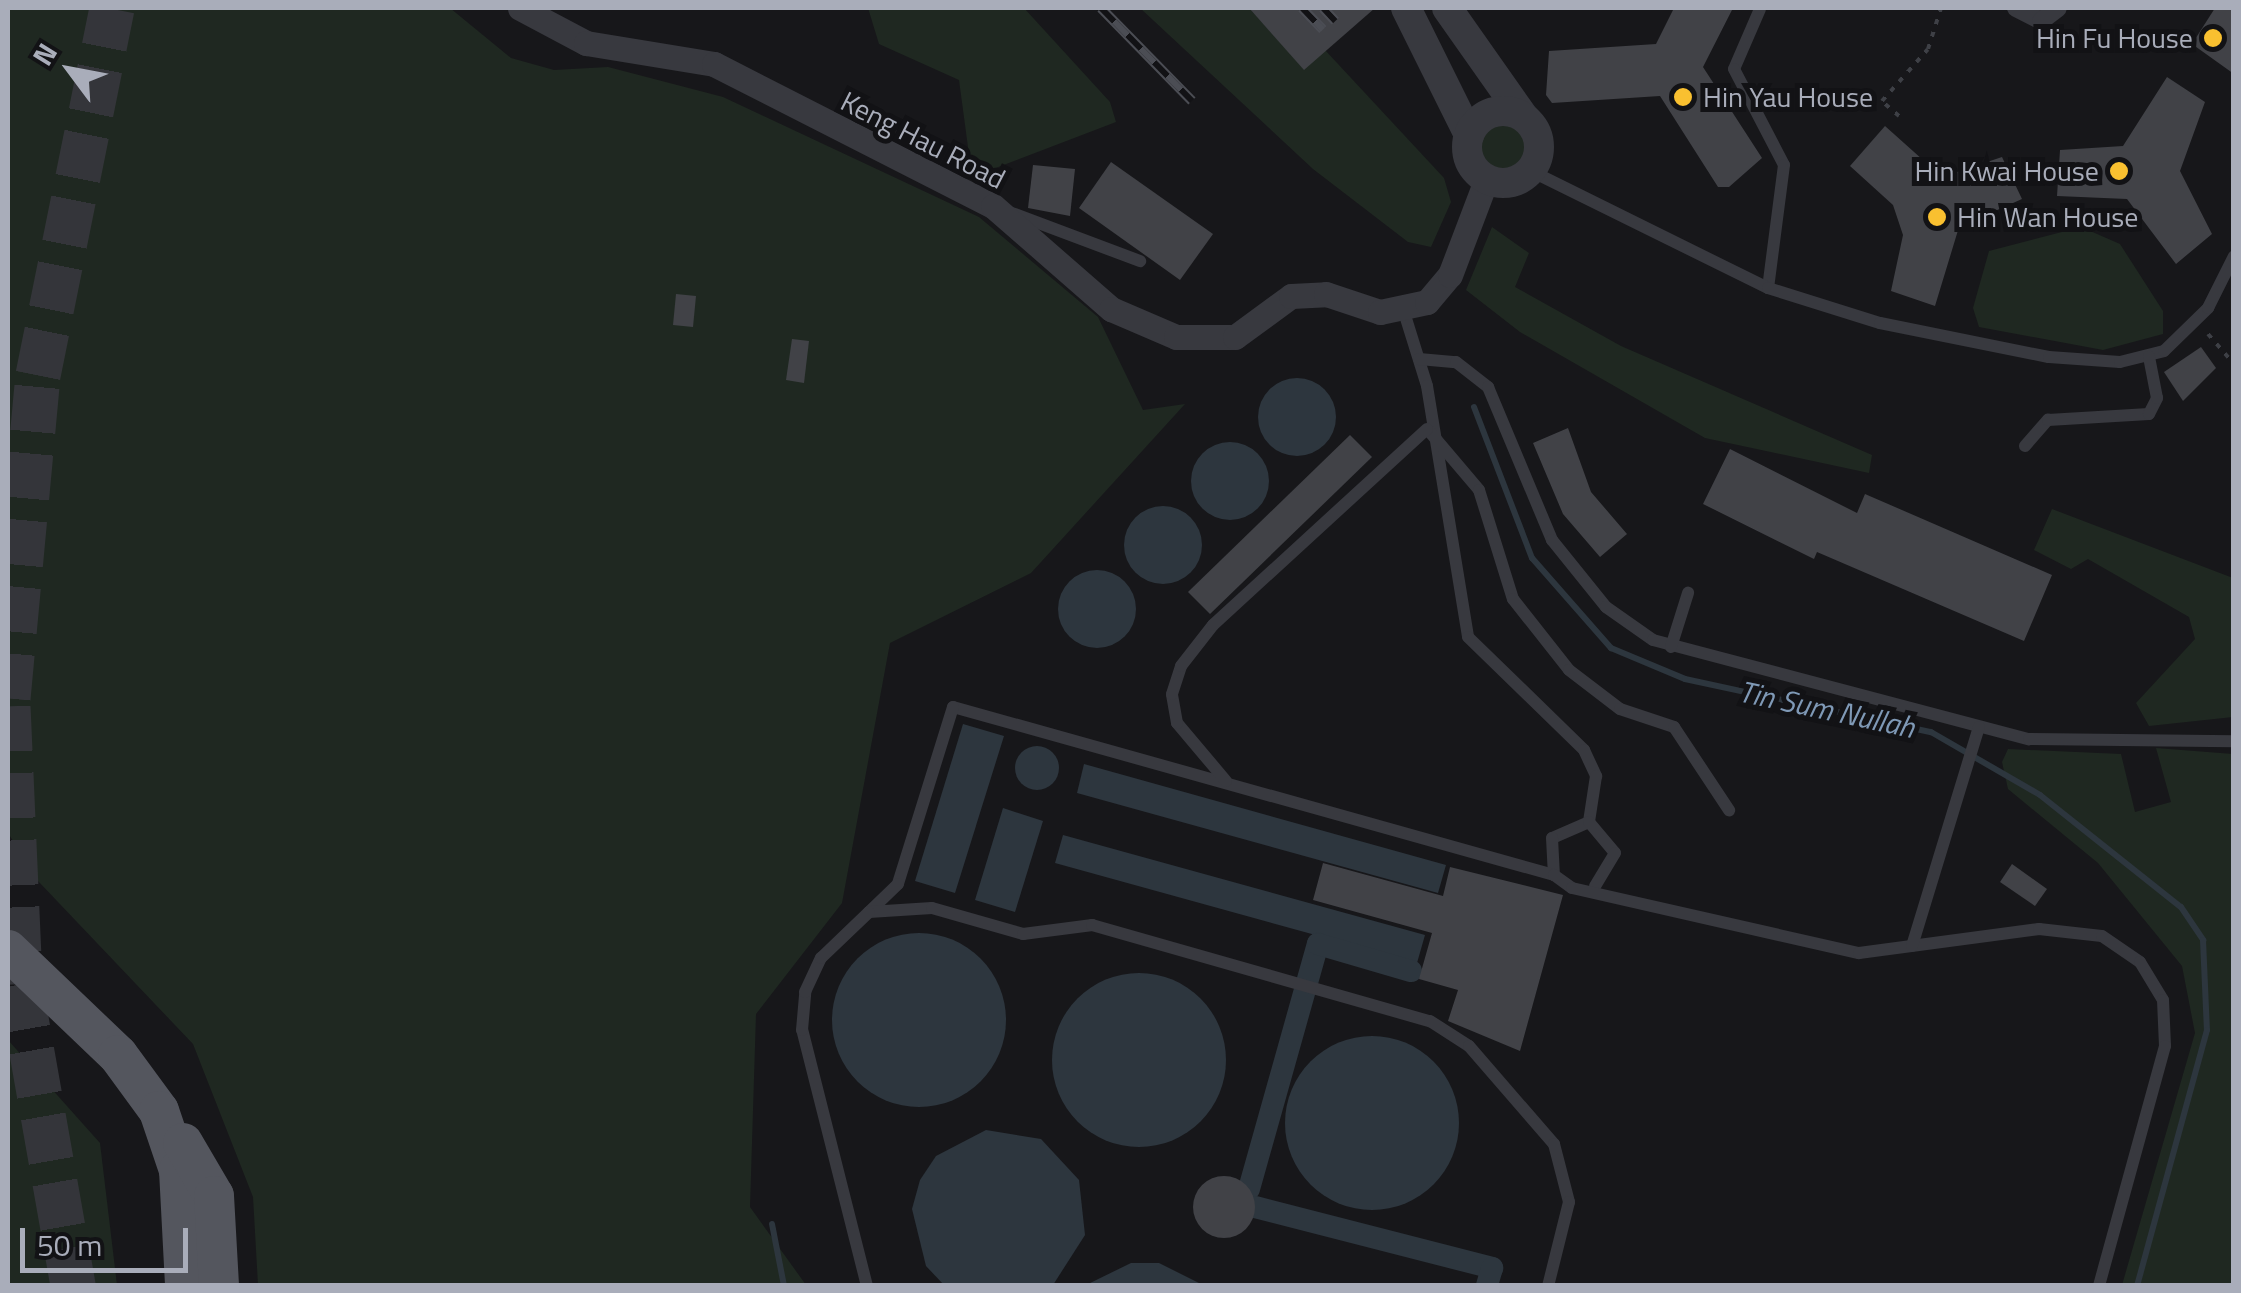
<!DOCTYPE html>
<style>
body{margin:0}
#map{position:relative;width:2241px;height:1293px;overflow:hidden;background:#17171a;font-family:"Titillium Web",sans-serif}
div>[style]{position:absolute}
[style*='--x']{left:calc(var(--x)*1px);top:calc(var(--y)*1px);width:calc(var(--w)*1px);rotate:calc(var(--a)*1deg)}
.green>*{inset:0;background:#1f2821}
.round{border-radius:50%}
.water>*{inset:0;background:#2d363e}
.stream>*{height:6px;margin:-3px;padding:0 3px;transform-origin:3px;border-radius:3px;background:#2d363e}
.canal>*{height:22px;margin:-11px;padding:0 11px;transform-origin:11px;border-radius:11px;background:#2d363e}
.building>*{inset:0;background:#414247}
.motorway-tunnel>*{height:45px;margin-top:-22.5px;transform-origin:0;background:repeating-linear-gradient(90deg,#34353a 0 45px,transparent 0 67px)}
.path>*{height:4px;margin-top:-2px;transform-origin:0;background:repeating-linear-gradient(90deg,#3e4046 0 5px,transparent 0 13px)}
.service>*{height:12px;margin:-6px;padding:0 6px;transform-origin:6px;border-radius:6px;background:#38393f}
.pedestrian>*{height:18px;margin:-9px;padding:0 9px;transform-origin:9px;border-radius:9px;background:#38393f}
.minor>*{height:25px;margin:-12.5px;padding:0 12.5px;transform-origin:12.5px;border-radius:12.5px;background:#38393f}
.tertiary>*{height:30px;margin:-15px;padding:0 15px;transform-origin:15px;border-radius:15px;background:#38393f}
.tertiary>.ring{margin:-15px;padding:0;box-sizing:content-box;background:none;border:30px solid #38393f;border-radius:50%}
.primary>*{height:40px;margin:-20px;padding:0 20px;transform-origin:20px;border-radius:20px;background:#54565e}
.rail>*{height:10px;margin-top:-5px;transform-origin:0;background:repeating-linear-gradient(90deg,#121215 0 19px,#4b4d54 0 38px);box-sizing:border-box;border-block:2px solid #4b4d54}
.dots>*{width:28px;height:28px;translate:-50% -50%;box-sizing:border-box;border:5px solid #121215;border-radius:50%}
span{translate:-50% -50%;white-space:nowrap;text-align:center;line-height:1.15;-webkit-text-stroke:10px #121215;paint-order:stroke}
.poi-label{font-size:28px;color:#a9adba}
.right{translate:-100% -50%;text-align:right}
.left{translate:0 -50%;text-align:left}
.street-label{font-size:28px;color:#a9adba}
.water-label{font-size:30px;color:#7f99b6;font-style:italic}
.frame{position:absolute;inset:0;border:10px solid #a9adba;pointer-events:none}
.north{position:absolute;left:20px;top:20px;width:100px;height:100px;-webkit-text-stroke:8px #121215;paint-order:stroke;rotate:302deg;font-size:28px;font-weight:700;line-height:40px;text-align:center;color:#a9adba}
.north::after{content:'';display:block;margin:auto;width:35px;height:45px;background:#a9adba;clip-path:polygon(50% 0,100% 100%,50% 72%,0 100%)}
.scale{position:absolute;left:20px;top:1228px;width:168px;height:45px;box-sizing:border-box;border:5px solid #a9adba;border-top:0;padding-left:12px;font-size:30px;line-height:35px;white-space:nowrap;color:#a9adba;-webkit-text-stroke:8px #121215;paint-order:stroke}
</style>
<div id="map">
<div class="green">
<div style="clip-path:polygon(8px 8px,450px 8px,511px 58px,554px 70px,608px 67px,723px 97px,979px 217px,1098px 317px,1143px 410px,1185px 404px,1031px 573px,890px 643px,842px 903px,756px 1014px,750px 1207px,806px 1285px,258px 1285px,253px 1197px,193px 1044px,38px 881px,8px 833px)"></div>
<div style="clip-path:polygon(868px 8px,1024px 8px,1110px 102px,1116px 122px,972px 177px,959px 80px,879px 44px)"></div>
<div style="clip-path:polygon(1140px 8px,1249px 8px,1304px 69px,1325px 50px,1444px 178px,1451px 202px,1431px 247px,1408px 242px,1313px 169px)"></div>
<div class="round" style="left:1471px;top:115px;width:64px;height:64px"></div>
<div style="clip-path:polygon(1492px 227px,1529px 253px,1515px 287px,1621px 346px,1872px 455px,1869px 473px,1705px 438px,1520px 332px,1466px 290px)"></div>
<div style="clip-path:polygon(2081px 227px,2120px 244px,2163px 311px,2163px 334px,2103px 350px,1979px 327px,1973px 308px,1989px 251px)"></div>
<div style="clip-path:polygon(2052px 509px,2233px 578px,2233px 717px,2149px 726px,2136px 703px,2195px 639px,2189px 617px,2088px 559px,2071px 569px,2034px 550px)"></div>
<div style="clip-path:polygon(2156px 748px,2233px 754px,2233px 1285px,2122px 1285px,2195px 1033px,2182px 966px,2098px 863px,2008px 789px,2002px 762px,2008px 749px,2121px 754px,2135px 812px,2171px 802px)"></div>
<div style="clip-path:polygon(8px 1040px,100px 1143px,117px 1285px,8px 1285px)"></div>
</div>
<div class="water">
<div class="round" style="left:1258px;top:378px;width:78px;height:78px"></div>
<div class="round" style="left:1191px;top:442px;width:78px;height:78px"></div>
<div class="round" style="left:1124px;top:506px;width:78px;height:78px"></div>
<div class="round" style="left:1058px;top:570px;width:78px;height:78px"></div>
<div style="clip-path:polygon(963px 724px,1004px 736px,955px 893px,915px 881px)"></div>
<div class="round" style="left:1015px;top:746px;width:44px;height:44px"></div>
<div style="clip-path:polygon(1084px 764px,1446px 865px,1438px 893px,1077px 793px)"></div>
<div style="clip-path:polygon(1003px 808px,1043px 821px,1015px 912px,975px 900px)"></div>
<div style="clip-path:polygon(1063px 835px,1425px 935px,1417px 963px,1055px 863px)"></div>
<div class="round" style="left:832px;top:933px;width:174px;height:174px"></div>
<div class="round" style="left:1052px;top:973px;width:174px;height:174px"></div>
<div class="round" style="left:1285px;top:1036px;width:174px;height:174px"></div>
<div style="clip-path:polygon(986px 1130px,1041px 1139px,1079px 1180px,1085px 1235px,1053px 1285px,944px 1285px,926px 1266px,912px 1209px,920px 1180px,936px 1156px)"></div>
<div style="clip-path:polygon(1131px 1263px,1159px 1263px,1203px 1285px,1086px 1285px)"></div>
</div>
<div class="stream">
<div style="--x:1474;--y:407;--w:162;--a:69"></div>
<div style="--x:1532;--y:558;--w:120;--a:48.7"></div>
<div style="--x:1611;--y:648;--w:80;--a:22.7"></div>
<div style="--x:1685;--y:679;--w:252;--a:12.2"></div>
<div style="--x:1931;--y:732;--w:126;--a:30"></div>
<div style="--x:2040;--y:795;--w:180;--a:38.5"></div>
<div style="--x:2181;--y:907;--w:40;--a:56"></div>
<div style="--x:2203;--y:940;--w:90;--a:87.5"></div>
<div style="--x:2207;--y:1030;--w:265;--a:105.3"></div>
<div style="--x:772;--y:1224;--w:63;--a:79"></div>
</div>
<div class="canal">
<div style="--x:1249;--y:1189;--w:255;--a:-74.3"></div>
<div style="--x:1318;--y:944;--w:97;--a:16.2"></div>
<div style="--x:1255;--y:1207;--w:245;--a:14.4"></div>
<div style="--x:1492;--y:1268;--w:19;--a:106"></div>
</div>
<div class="building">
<div style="clip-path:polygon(1249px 8px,1375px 8px,1304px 70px)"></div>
<div style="clip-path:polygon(1674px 8px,1733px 8px,1703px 67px,1762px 158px,1729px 187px,1718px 187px,1660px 96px,1552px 103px,1546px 95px,1549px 51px,1656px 44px)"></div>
<div style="clip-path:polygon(2215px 8px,2234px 8px,2234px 74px,2192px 44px)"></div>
<div style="clip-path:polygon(2167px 77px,2205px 102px,2180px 171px,2212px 234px,2176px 264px,2127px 199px,2057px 196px,2060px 150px,2123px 146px)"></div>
<div style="clip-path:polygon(1885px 126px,1942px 177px,2002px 157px,2022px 199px,1959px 227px,1935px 306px,1891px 291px,1903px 235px,1893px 205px,1850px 166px)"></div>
<div style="clip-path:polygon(1111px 162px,1213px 234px,1180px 280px,1079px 208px)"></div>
<div style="clip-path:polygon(1033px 165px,1075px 169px,1070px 216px,1028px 208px)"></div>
<div style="clip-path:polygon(676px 294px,696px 296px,693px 327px,673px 325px)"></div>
<div style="clip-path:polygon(792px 339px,809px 341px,804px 383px,786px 380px)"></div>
<div style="clip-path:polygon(2201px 347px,2216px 368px,2183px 401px,2164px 372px)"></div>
<div style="clip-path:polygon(1568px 428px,1591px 492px,1627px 534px,1600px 557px,1563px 514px,1533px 443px)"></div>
<div style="clip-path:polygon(1350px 435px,1372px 457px,1210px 614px,1188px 592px)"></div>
<div style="clip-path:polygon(1730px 449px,1857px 513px,1865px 494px,2052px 575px,2024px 641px,1817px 552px,1814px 559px,1703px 504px)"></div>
<div style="clip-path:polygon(1323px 863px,1443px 896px,1450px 867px,1563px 895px,1520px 1051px,1448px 1021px,1458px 990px,1419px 979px,1432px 933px,1313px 900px)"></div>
<div style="clip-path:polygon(2012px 864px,2047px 889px,2035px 906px,2000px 882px)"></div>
<div class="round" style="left:1193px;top:1176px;width:62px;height:62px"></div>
</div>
<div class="motorway-tunnel">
<div style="--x:8;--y:698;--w:324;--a:-84.7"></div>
<div style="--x:38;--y:375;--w:374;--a:-78.6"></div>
<div style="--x:8;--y:706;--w:278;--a:87.5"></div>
<div style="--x:20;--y:984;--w:307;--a:80"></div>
</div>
<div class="path">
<div style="--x:1899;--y:116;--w:23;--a:-139"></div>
<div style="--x:1882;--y:101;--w:69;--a:-48.5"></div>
<div style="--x:1928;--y:49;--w:43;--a:-72.4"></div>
<div style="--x:2208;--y:334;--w:40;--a:49"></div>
</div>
<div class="service">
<div style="--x:1760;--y:9;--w:65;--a:113.4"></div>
<div style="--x:1734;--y:69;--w:108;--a:62.5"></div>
<div style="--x:1784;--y:165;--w:124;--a:97.4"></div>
<div style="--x:1531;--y:171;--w:264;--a:26.3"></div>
<div style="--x:1768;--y:288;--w:117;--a:17.4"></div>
<div style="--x:1880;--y:323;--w:172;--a:11.4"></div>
<div style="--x:2049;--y:357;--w:71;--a:4"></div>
<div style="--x:2120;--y:362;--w:45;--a:-14"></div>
<div style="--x:2164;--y:351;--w:62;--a:-44.3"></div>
<div style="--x:2208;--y:308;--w:58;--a:-63.4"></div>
<div style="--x:1012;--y:213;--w:137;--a:20.6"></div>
<div style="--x:1404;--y:312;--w:77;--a:72.7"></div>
<div style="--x:1427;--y:386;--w:254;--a:80.7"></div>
<div style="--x:1468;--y:637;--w:162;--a:44.2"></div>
<div style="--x:1584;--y:750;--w:29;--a:65"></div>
<div style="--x:1596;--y:776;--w:47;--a:98.7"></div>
<div style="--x:1589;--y:822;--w:40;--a:156.6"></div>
<div style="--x:1552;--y:838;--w:37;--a:87"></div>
<div style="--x:1554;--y:875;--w:624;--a:-164.38"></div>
<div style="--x:953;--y:707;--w:185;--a:107.3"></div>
<div style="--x:898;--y:884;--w:40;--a:136"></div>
<div style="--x:869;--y:912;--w:63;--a:-3.6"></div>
<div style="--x:932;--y:908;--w:95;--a:15.9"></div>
<div style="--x:1023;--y:934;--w:70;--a:-7.4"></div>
<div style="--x:1092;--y:925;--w:351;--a:15.9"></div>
<div style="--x:1430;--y:1021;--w:46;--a:32.7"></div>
<div style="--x:1469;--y:1046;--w:130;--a:49.1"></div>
<div style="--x:1554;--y:1144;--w:60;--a:75.5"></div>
<div style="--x:1569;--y:1202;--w:87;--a:104"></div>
<div style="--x:1419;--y:359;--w:37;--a:5"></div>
<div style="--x:1456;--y:362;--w:41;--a:38"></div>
<div style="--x:1488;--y:387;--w:166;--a:67.3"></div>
<div style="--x:1552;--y:540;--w:86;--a:51.1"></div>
<div style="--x:1606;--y:607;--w:57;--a:35.1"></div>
<div style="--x:1653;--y:640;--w:389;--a:14.8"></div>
<div style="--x:2029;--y:739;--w:205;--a:0.6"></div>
<div style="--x:1429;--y:431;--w:77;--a:49.7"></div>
<div style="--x:1479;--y:490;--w:114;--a:72.7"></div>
<div style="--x:1513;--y:599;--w:90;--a:51.7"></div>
<div style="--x:1569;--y:670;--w:64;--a:37.4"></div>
<div style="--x:1620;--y:709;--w:57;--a:18.4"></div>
<div style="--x:1674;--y:727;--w:100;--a:56.5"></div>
<div style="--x:2025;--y:446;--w:35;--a:-49"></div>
<div style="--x:2048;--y:420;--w:101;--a:-3.4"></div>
<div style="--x:2149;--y:414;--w:18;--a:-63"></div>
<div style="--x:2157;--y:398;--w:42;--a:-101"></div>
<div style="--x:1671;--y:647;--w:57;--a:-72.5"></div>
<div style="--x:1226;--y:781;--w:76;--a:-130.2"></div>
<div style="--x:1177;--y:723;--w:29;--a:-100"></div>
<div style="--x:1172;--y:694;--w:29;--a:-72"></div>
<div style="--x:1181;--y:666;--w:52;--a:-52"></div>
<div style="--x:1213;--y:625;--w:290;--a:-42.5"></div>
<div style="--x:1589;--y:822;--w:40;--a:50"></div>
<div style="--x:1615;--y:853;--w:39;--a:121"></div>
<div style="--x:1554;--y:875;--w:22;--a:36"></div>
<div style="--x:1572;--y:888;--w:294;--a:12.8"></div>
<div style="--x:1859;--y:953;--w:182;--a:-7.6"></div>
<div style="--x:2039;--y:929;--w:63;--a:6.3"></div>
<div style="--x:2102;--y:936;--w:46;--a:34.4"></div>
<div style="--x:2140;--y:962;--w:44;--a:58.8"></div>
<div style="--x:2163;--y:1000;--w:46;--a:87.5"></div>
<div style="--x:2165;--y:1046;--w:249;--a:105.4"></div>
<div style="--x:1912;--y:946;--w:229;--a:-73"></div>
<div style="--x:867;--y:1286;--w:264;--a:-104.2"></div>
<div style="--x:802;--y:1030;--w:38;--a:-85"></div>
<div style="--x:805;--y:992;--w:38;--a:-65"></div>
<div style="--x:821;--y:958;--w:66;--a:-43.8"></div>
</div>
<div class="pedestrian">
<div style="--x:2016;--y:8;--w:28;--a:27"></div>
<div style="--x:2041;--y:21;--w:21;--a:-37"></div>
</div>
<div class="minor">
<div style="--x:520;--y:8;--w:75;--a:27.9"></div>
<div style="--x:586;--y:43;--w:130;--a:9.3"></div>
<div style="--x:714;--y:64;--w:313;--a:27"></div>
<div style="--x:993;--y:206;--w:157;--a:41.1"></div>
<div style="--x:1111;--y:309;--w:71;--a:23.3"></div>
<div style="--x:1176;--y:337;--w:59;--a:0"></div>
<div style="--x:1235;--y:337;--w:69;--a:-36.2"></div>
<div style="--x:1291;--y:296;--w:35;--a:-3"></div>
<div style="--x:1326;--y:294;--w:57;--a:18.4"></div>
<div style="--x:1380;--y:312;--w:48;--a:-12"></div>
<div style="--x:1427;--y:302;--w:35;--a:-50"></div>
<div style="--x:1450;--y:275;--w:102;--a:-69.2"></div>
</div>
<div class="tertiary">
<div style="--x:1406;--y:8;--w:142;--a:63.6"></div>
<div style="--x:1447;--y:8;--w:132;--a:54.9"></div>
<div class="ring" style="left:1467px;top:111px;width:42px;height:42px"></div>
</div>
<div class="primary">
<div style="--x:8;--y:950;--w:152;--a:43.7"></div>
<div style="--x:118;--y:1055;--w:69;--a:53.8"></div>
<div style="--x:159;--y:1111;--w:62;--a:71.3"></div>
<div style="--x:179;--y:1170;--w:116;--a:87"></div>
<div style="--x:183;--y:1143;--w:61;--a:59.7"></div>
<div style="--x:214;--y:1196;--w:90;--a:86.8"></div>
</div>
<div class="rail">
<div style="--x:1101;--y:8;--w:130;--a:45.6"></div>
<div style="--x:1302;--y:8;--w:30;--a:46"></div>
<div style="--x:1323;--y:8;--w:18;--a:47"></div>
</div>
<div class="dots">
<div style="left:2213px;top:38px;background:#f9c030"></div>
<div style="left:1683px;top:97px;background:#f9c030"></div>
<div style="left:2119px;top:171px;background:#f9c030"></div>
<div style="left:1937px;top:217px;background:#f9c030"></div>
</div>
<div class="poi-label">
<span class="right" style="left:2193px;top:38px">Hin Fu House</span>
<span class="left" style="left:1703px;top:97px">Hin Yau House</span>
<span class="right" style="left:2099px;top:171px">Hin Kwai House</span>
<span class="left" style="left:1957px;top:217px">Hin Wan House</span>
</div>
<div class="street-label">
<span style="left:923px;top:140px;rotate:27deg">Keng Hau Road</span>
</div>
<div class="water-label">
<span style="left:1827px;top:709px;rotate:12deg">Tin Sum Nullah</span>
</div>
<div class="frame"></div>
<div class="north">N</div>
<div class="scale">50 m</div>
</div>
